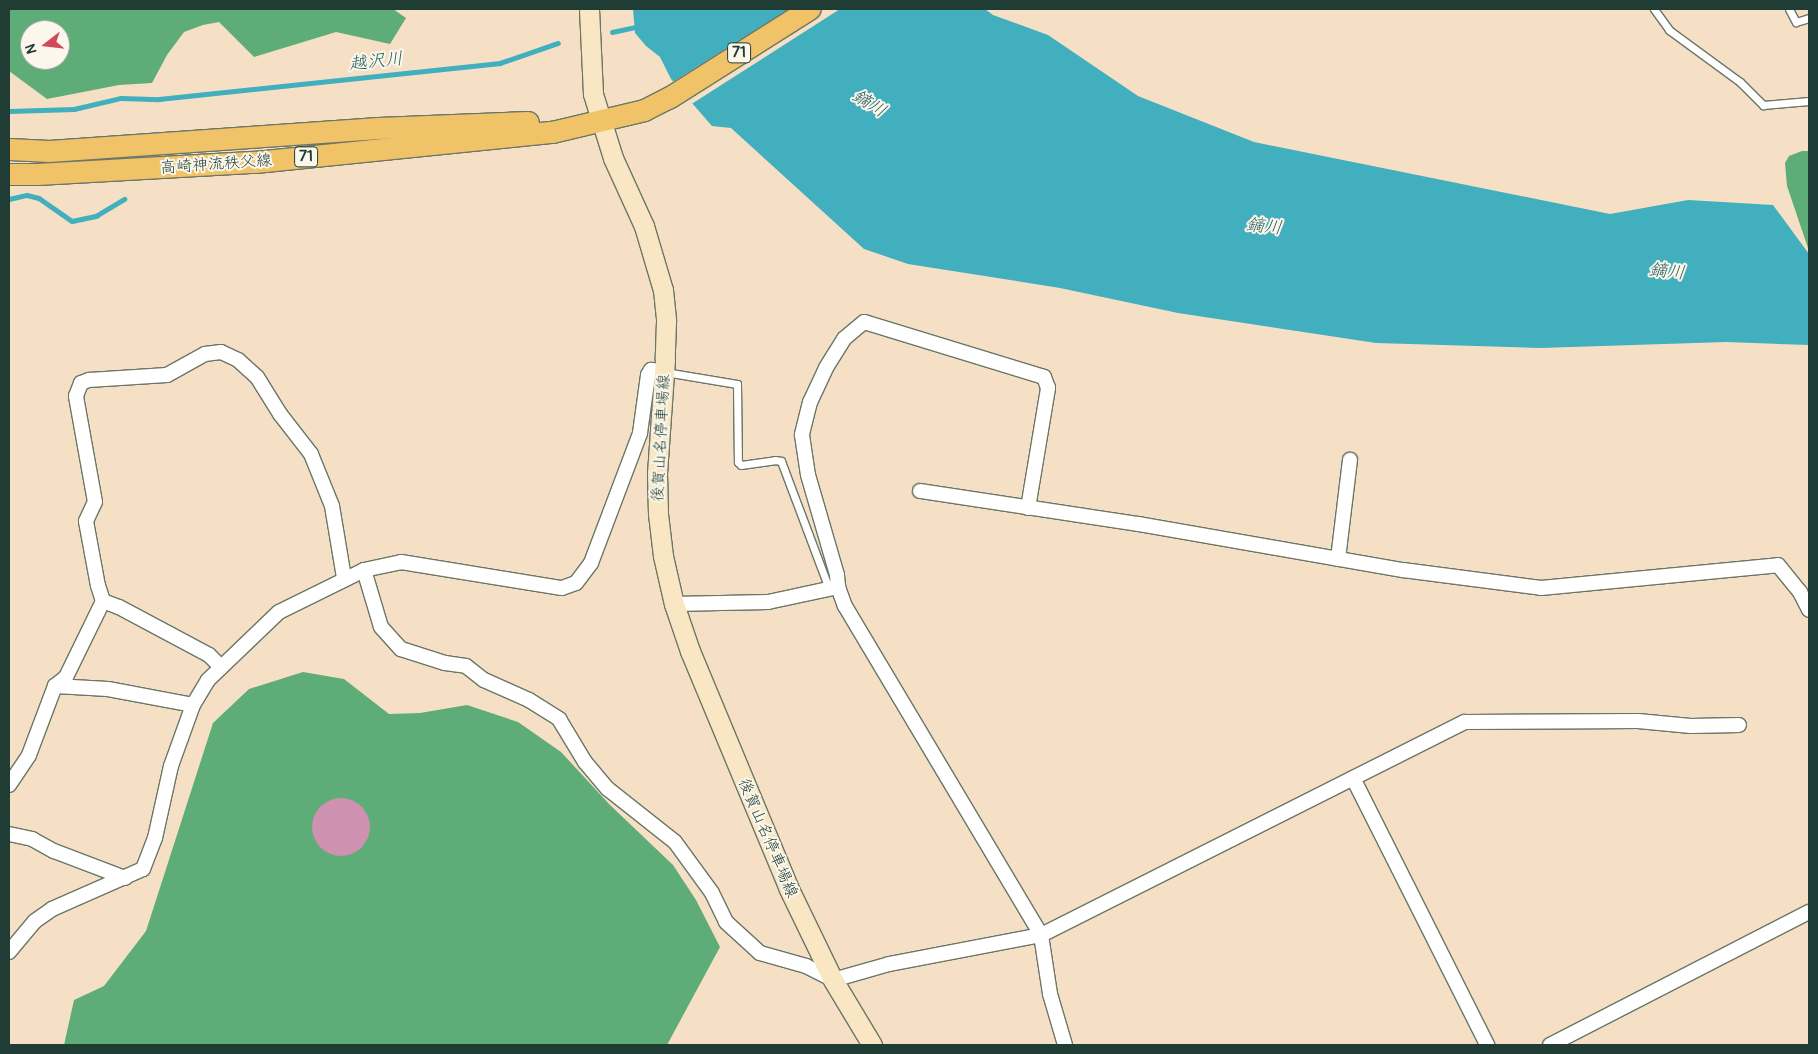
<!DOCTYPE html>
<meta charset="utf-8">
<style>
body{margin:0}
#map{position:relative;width:1818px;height:1054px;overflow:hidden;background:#f5e0c5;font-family:Pangolin,"Klee One",sans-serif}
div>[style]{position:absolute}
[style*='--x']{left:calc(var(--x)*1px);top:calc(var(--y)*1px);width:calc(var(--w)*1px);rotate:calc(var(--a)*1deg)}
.forest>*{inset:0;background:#5eac78}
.water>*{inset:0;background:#41afbd}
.pier>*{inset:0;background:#f5e0c5}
.stream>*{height:4.5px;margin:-2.25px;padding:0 2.25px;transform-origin:2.25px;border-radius:2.25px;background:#41afbd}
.building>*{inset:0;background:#cf91b0}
.round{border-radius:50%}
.roads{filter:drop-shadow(1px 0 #6a7667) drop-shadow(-1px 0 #6a7667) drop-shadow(0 1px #6a7667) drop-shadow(0 -1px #6a7667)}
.service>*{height:7px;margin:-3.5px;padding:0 3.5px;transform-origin:3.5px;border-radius:3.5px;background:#fff}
.minor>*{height:14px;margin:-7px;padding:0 7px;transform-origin:7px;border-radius:7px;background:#fff}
.secondary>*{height:19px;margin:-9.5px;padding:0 9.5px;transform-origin:9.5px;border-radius:9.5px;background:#f9e7c3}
.primary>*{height:21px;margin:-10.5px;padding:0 10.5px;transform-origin:10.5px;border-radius:10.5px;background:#f1c369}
span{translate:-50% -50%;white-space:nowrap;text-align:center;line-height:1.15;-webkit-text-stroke:4px #fbf7ec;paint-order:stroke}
.shield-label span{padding:1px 4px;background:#fbf7ec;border:1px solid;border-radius:4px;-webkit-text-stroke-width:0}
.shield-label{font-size:15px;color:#1f3d34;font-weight:700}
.street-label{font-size:16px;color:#1f3d34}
.water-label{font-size:18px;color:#295f5d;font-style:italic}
.frame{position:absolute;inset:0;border:10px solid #1f3d34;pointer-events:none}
.north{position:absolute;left:20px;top:20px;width:50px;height:50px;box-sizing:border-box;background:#fbf7ec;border:1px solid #a3ada2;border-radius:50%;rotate:254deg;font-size:14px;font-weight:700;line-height:20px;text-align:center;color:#1f3d34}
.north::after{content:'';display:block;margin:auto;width:18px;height:22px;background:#d1495b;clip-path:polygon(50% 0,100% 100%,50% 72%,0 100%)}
</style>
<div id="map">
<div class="forest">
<div style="clip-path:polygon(evenodd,9px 9px,393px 9px,406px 18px,390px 44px,336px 32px,254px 57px,219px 22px,203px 25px,184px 32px,167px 55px,152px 83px,119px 85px,47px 99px,9px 71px,9px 9px,30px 30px,60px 30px,60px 60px,30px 60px,30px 30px)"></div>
<div style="clip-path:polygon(1802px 151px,1809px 151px,1809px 251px,1787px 186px,1785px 163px,1789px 156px)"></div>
<div style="clip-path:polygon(303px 672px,344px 679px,389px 714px,420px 713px,467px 705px,518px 722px,561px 752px,610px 805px,673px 865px,696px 900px,720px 947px,667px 1045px,64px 1045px,74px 1000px,104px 986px,146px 931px,213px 723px,249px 689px)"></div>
</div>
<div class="water">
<div style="clip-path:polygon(633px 9px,985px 9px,993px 15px,1048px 35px,1138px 96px,1254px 142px,1610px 214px,1688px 200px,1773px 205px,1809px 254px,1809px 345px,1726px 342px,1540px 348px,1376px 343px,1178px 313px,1060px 288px,908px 264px,864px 249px,731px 128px,712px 126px,671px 79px,660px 57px,646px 46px,635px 33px)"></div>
</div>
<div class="pier">
<div style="clip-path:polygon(789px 9px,840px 9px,690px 105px,671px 83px)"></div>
</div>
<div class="stream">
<div style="--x:612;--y:32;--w:29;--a:-12"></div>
<div style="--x:9;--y:111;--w:65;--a:-1.8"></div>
<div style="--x:74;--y:109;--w:48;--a:-13.2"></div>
<div style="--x:121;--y:98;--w:38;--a:2"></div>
<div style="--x:159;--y:99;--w:343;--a:-6"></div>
<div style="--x:500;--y:63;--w:61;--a:-19"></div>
<div style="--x:9;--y:199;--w:18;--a:-13"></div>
<div style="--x:27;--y:195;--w:12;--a:14"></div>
<div style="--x:39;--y:198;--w:40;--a:34.9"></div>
<div style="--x:72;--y:221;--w:25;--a:-12"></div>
<div style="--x:96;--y:216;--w:33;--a:-31"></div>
</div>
<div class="building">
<div class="round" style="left:312px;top:798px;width:58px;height:58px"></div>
</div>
<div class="roads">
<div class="service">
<div style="--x:1654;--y:9;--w:26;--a:54"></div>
<div style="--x:1669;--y:30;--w:88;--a:36.2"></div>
<div style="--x:1740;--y:82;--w:33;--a:45"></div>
<div style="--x:1763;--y:105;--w:46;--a:-5"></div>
<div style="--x:1789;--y:9;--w:15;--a:62"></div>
<div style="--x:1796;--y:22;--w:14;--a:-17"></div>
<div style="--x:665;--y:372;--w:73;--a:9.5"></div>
<div style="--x:737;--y:384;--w:78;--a:89.3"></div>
<div style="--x:738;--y:462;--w:4;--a:45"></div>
<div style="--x:741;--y:465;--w:34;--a:-8"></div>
<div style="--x:775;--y:460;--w:6;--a:9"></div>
<div style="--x:781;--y:461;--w:137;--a:69.4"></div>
</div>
<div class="minor">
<div style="--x:920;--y:491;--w:221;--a:8.6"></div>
<div style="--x:1139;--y:524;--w:268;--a:9.9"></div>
<div style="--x:1403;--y:570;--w:139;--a:7.4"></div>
<div style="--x:1541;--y:588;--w:238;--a:-5.5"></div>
<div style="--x:1778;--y:565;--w:35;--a:51"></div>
<div style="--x:1800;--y:592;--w:20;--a:63"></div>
<div style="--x:1028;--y:508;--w:122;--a:-80.5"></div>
<div style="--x:1048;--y:388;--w:12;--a:-110"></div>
<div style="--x:1044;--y:377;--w:188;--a:-163"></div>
<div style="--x:864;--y:322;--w:26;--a:140"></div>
<div style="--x:844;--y:339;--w:34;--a:122"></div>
<div style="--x:826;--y:368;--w:38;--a:115"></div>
<div style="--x:810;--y:402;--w:34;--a:104"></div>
<div style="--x:802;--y:435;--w:40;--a:81.5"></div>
<div style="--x:808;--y:475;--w:104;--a:73.8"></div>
<div style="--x:837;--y:575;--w:12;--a:85"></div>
<div style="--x:838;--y:587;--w:20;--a:70"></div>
<div style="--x:845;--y:606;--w:383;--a:59.2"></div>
<div style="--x:1041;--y:935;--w:60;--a:81.3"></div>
<div style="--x:1050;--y:994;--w:53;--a:73.6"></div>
<div style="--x:1338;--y:559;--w:100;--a:-83.1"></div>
<div style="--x:364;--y:570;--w:59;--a:73.4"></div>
<div style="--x:381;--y:627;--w:30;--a:48"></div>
<div style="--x:401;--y:649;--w:46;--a:17.7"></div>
<div style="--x:445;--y:663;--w:21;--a:8"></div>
<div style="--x:466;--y:666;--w:23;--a:38"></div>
<div style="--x:484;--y:680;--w:49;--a:24"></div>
<div style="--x:529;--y:700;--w:36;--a:32"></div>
<div style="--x:559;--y:719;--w:50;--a:58.8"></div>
<div style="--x:585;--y:762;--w:35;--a:50"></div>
<div style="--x:608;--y:789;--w:85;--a:38.3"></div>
<div style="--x:675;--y:842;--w:63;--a:54"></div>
<div style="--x:712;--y:893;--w:32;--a:64"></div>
<div style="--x:726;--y:922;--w:46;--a:42.4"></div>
<div style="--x:760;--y:953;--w:48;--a:15.8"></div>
<div style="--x:806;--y:966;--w:30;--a:27"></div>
<div style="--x:833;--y:980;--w:58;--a:-15.9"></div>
<div style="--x:889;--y:964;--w:155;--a:-10.8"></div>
<div style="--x:1041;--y:935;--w:474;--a:-26.7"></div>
<div style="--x:1465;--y:722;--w:173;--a:-0.3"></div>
<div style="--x:1638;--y:721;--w:53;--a:5.4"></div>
<div style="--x:1691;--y:726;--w:48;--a:-1.2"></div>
<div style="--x:103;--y:601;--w:17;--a:21"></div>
<div style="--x:119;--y:607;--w:102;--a:28.1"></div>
<div style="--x:209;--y:655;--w:17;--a:45"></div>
<div style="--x:674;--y:604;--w:94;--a:-1.2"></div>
<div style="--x:768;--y:602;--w:72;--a:-12.1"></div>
<div style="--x:55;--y:686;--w:53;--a:3.2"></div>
<div style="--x:108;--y:689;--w:86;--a:10.7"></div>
<div style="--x:1353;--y:778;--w:299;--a:63.3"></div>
<div style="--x:9;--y:785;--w:36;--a:-56"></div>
<div style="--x:29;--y:755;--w:74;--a:-69.4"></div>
<div style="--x:55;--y:686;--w:14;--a:-39"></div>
<div style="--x:66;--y:677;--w:85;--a:-64"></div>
<div style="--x:103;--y:601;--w:16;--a:-108"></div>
<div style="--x:98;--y:586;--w:66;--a:-100.5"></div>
<div style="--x:86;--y:521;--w:21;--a:-65"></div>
<div style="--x:95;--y:502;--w:108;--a:-100.2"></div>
<div style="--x:76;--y:396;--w:14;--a:-69"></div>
<div style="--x:81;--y:383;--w:9;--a:-21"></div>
<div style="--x:89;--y:380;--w:78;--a:-3.7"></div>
<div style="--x:167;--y:375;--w:43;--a:-28.9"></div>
<div style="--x:205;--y:354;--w:16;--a:-7"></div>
<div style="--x:221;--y:352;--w:19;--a:25"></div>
<div style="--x:238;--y:360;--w:25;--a:42"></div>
<div style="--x:257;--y:377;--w:44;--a:58.1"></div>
<div style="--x:280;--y:414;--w:51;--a:52.2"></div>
<div style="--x:311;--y:454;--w:56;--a:68"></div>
<div style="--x:332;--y:506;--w:73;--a:80.5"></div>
<div style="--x:9;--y:834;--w:24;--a:12"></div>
<div style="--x:32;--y:839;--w:25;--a:29"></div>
<div style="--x:54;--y:851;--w:76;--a:20.8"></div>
<div style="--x:9;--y:952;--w:40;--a:-50"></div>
<div style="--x:35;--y:921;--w:21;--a:-35"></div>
<div style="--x:52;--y:909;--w:99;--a:-23.7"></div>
<div style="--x:143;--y:869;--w:33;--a:-69"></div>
<div style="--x:155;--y:838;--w:74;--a:-77.5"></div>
<div style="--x:171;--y:766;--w:65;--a:-70.2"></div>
<div style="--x:193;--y:705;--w:29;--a:-59"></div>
<div style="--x:208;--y:680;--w:98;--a:-43.8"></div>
<div style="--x:279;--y:612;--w:95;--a:-26.3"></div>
<div style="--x:364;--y:570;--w:38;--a:-12"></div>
<div style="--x:401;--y:562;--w:163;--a:9.2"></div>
<div style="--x:562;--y:588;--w:15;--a:-20"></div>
<div style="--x:576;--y:583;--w:25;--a:-53"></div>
<div style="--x:591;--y:563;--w:139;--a:-69.3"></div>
<div style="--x:640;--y:433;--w:59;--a:-82.1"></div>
<div style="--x:648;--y:375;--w:6;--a:-59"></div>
<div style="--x:651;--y:370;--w:14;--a:8"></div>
<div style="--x:1550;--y:1045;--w:291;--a:-27.2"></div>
</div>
<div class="secondary">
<div style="--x:589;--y:9;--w:85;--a:87.3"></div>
<div style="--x:593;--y:94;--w:67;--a:72.6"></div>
<div style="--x:613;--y:158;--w:75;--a:65.5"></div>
<div style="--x:644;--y:226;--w:67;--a:73.5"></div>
<div style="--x:663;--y:290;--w:31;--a:84"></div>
<div style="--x:666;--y:321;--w:38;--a:92"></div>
<div style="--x:665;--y:359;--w:114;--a:94"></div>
<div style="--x:657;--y:473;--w:41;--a:88.6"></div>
<div style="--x:658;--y:514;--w:42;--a:83.2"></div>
<div style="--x:663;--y:556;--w:49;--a:77.1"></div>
<div style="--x:674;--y:604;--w:50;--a:71.2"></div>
<div style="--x:690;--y:651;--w:256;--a:67.4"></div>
<div style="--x:788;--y:887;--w:103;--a:64.2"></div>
<div style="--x:833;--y:980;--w:76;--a:59"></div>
</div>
<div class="primary">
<div style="--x:9;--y:149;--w:40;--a:2.9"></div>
<div style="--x:49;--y:151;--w:330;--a:-4"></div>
<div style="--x:378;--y:128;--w:150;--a:-2.3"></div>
<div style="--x:9;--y:174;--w:28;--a:0"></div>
<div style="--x:37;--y:174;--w:218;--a:-3.2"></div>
<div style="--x:255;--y:162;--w:299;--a:-5.8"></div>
<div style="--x:552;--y:132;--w:95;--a:-13.4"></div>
<div style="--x:644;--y:110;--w:29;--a:-27"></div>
<div style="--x:670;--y:97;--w:165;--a:-32.3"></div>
</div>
</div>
<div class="shield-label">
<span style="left:739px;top:53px">71</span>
<span style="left:306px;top:157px">71</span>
</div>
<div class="street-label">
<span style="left:216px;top:164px;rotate:-4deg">高崎神流秩父線</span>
<span style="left:661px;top:438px;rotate:-87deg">後賀山名停車場線</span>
<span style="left:768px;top:838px;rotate:67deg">後賀山名停車場線</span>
</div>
<div class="water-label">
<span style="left:376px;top:62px;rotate:-6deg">越沢川</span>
<span style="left:869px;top:104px;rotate:32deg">鏑川</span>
<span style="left:1264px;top:227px;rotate:7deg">鏑川</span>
<span style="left:1667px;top:272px;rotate:6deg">鏑川</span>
</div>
<div class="frame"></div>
<div class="north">N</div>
</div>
